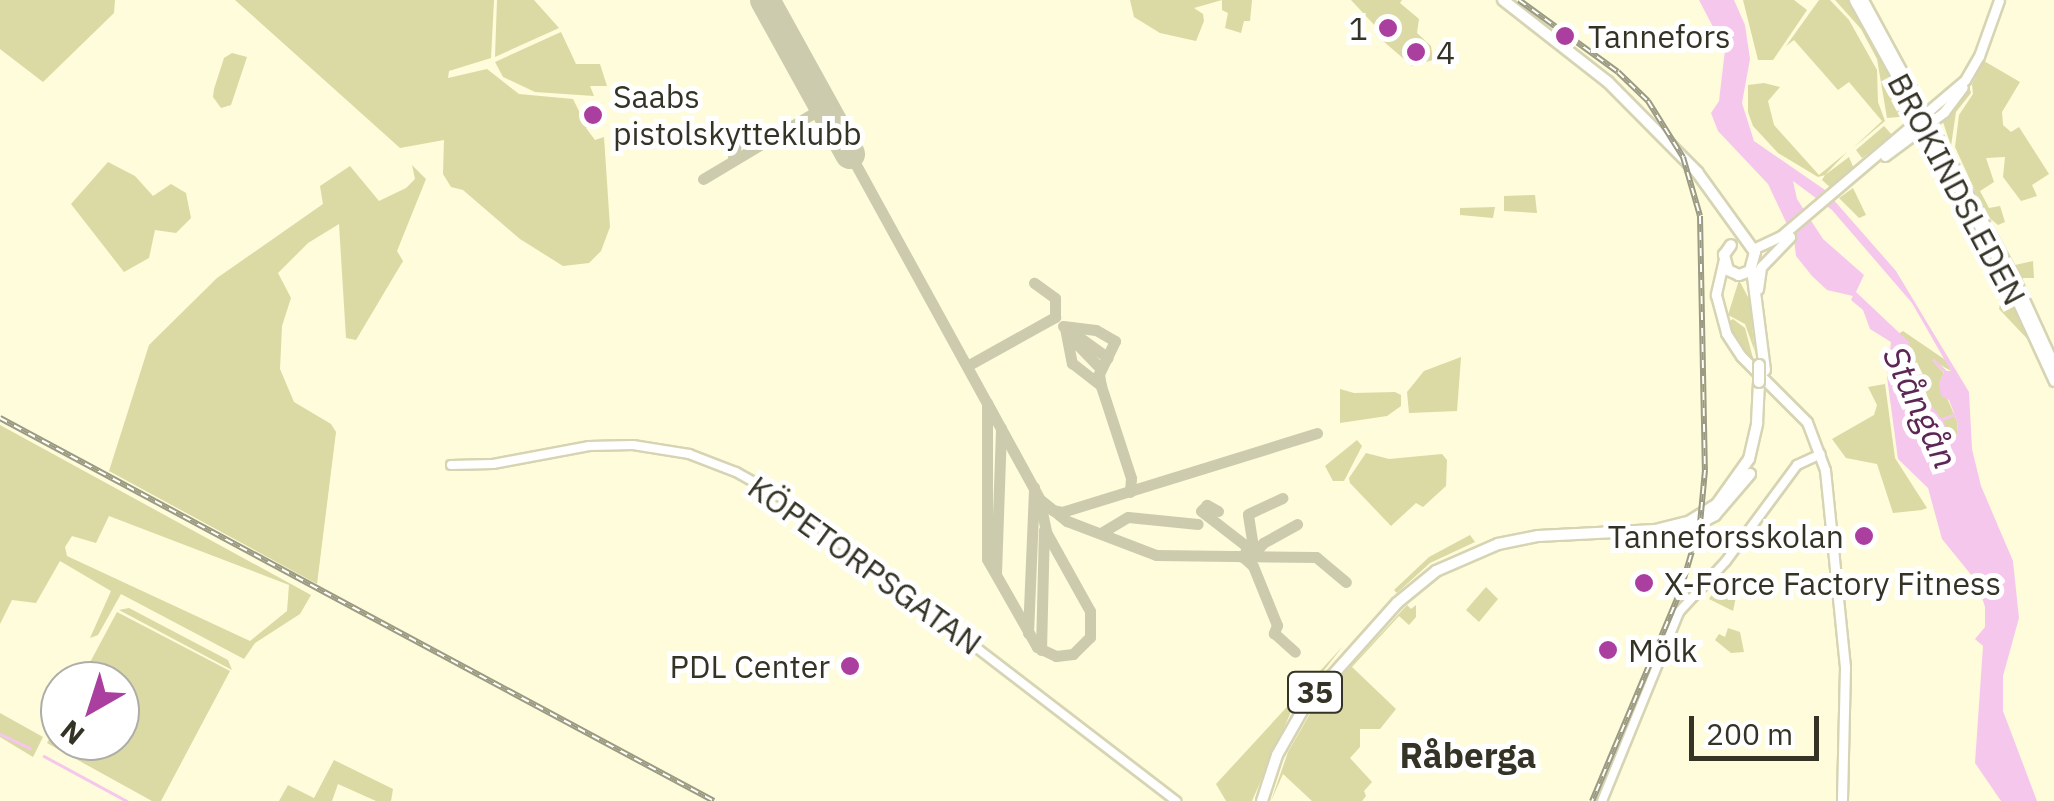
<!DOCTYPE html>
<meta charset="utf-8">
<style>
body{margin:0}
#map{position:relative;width:2054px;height:801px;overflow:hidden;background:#fefcda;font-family:"IBM Plex Sans",sans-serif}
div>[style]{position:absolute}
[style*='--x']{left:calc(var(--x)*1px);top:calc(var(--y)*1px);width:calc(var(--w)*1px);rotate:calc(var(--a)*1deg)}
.green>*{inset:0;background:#dbd9a4}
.water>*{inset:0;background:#f6c7ed}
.stream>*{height:2.5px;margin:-1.25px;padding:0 1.25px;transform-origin:1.25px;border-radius:1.25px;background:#f6c7ed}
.taxiway>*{height:11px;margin:-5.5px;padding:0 5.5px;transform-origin:5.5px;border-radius:5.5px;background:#cccbae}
.runway>*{height:30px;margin:-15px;padding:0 15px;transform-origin:15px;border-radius:15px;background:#cccbae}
.roads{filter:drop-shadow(2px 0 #d6d4b3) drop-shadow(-2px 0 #d6d4b3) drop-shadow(0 2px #d6d4b3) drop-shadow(0 -2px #d6d4b3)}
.tertiary>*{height:8px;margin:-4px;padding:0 4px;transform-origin:4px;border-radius:4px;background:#fff}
.secondary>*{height:9px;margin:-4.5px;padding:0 4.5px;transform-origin:4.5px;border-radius:4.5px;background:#fff}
.primary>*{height:10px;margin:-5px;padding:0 5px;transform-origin:5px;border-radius:5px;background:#fff}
.rail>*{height:6px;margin-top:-3px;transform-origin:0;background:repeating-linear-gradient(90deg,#fff 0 8px,#9b9a82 0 16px);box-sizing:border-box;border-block:2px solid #9b9a82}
.bridges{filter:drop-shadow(2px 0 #d6d4b3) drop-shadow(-2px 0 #d6d4b3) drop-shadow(0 2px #d6d4b3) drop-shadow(0 -2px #d6d4b3)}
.primary-bridge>*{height:10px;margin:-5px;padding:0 5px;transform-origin:5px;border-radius:5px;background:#fff}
.dots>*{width:28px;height:28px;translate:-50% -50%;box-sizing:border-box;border:5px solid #fff;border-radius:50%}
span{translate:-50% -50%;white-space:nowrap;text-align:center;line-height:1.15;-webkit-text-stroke:10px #fff;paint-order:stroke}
.shield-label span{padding:2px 8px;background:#fff;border:2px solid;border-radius:8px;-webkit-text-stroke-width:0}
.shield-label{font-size:30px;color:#343326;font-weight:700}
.poi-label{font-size:32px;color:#343326}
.right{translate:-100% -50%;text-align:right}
.left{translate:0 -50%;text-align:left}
.street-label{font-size:32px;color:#343326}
.water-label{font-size:35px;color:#5c2655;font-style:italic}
.neighbourhood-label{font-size:35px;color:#343326;font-weight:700}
.north{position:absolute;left:40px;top:661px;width:100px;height:100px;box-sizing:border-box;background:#fff;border:2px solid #aeada8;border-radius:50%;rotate:219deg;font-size:28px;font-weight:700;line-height:40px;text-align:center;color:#343326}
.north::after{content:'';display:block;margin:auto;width:35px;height:45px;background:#ab3f9f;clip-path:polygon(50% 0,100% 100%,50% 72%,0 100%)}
.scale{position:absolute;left:1689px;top:716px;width:130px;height:45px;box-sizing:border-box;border:5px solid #343326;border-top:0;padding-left:12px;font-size:30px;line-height:35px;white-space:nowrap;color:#343326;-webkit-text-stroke:8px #fff;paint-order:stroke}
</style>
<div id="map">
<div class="green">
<div style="clip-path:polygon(0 0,115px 0,114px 13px,43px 82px,0 49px)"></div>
<div style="clip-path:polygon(235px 0,494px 0,491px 58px,449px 71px,448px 78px,487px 69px,519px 94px,573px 99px,580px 113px,600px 104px,606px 119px,586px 128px,595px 140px,604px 137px,610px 227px,601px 251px,589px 263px,563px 266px,520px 239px,463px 190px,451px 187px,443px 174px,444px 140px,400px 148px)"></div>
<div style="clip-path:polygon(497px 0,534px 0,559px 28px,495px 57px)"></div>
<div style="clip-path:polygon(1130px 0,1252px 0,1250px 21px,1244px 21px,1241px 33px,1225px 28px,1228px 13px,1222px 10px,1222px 0,1194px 8px,1203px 14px,1204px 21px,1196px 41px,1160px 33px,1134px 17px)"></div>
<div style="clip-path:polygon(1351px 0,1402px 0,1400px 3px,1419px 19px,1417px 33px,1431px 46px,1433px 60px,1412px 66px,1375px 34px,1378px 29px)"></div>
<div style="clip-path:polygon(1743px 0,1794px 0,1807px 10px,1773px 60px,1758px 60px)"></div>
<div style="clip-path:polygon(1819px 0,1830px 0,1849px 20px,1877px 70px,1878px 102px,1885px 121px,1853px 148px,1882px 121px,1849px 82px,1838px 90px,1794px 40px,1786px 46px)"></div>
<div style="clip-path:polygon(1835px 0,1849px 0,1862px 17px,1910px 116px,1887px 118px,1877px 59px,1861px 29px)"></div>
<div style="clip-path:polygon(561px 32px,576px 64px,600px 64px,607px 86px,590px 86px,594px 96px,535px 92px,503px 77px,495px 62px)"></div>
<div style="clip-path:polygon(232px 53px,247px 57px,231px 105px,221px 108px,213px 97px,214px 89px,224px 58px)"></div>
<div style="clip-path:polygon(1984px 61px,2020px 82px,2002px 112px,2003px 125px,2011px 132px,2019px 127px,2049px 174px,2032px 185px,2037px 196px,2021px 201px,2003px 177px,2005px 157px,1986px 158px,1994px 182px,1980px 191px,1989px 208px,2000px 206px,2005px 222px,1998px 225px,1986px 215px,1955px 147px,1959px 115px,1973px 94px,1972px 84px)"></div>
<div style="clip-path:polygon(1764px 83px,1780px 87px,1768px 101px,1774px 125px,1819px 175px,1847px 152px,1825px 175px,1849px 157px,1854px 169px,1832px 189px,1822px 180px,1825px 175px,1818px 177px,1778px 153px,1753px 126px,1748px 112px,1748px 85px)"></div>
<div style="clip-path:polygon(1969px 86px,1971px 93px,1956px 112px,1951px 146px,1943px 122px)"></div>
<div style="clip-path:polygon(1884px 126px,1893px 136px,1862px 158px,1856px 150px)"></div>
<div style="clip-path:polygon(108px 162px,135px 176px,153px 196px,171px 184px,186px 193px,191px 218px,176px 233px,155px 230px,149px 258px,124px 272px,71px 204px)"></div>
<div style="clip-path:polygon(412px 165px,426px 179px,397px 251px,403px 261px,356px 340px,346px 338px,339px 224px,308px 243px,278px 273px,291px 298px,282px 326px,280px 369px,294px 402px,331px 424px,336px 432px,317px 584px,109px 471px,149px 345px,217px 278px,323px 204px,320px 186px,350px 166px,379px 201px,406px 188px,415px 179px)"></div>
<div style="clip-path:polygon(1853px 188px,1866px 215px,1859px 218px,1839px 198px)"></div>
<div style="clip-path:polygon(1535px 195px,1537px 213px,1504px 211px,1504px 196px)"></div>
<div style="clip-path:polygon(1495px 207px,1493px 218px,1460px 215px,1460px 208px)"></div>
<div style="clip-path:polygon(1996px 230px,2015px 265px,2033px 261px,2034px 278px,2017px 278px,1992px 232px)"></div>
<div style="clip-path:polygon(1739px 280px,1749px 299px,1755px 352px,1745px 324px,1728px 315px)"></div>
<div style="clip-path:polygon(2012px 298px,2017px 314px,2035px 347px,1999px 309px,2001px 300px)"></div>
<div style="clip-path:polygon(1733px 319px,1745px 328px,1754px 362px,1732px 334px,1728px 322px)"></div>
<div style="clip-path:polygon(1903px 331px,1947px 361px,1951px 371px,1932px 360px,1944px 373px,1940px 382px,1957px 421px,1958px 433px,1951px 443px,1913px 381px,1908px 366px,1913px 350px,1898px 334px)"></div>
<div style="clip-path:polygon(1461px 357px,1457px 411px,1409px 413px,1407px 392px,1424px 371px)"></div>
<div style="clip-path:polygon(1885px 384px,1895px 458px,1927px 508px,1922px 510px,1893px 513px,1877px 464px,1846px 458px,1832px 439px,1874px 415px,1877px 405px,1868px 387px)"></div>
<div style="clip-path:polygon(1340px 389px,1354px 393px,1395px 392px,1401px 395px,1401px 406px,1387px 416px,1340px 423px)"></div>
<div style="clip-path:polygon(evenodd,0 425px,311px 595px,300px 614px,255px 643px,244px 659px,121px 594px,98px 635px,90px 638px,111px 591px,60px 561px,36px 603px,12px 600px,0 624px,0 425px,109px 516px,289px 585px,287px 611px,250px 641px,67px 556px,65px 547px,72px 536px,96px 543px,109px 516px)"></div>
<div style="clip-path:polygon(1357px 440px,1362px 446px,1344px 481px,1333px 481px,1325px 466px)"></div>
<div style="clip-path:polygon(1366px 453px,1389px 459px,1442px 454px,1447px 460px,1446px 486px,1423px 507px,1416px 503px,1391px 526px,1350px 483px,1349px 478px)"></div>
<div style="clip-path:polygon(1470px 535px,1475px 542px,1430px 563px,1397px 593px,1394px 590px,1429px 557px)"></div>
<div style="clip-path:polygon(1718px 585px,1736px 597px,1733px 611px,1709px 599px)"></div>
<div style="clip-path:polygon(1486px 587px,1498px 599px,1479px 622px,1466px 610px)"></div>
<div style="clip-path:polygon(1407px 605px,1411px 609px,1416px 605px,1416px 617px,1409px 625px,1399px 616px,1352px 667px,1396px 709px,1380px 729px,1360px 729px,1360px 747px,1350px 758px,1372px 782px,1364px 791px,1366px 796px,1362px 801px,1312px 801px,1283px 774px,1271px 801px,1288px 752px,1315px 705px)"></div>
<div style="clip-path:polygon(129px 608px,228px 660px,232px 670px,119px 610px)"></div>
<div style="clip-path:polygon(117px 612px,230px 671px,161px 801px,152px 801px,47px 743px,60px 719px,60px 741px,120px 741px,120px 681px,80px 681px)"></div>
<div style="clip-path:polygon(1728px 628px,1740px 632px,1744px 652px,1731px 653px,1715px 640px,1719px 634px,1725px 637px)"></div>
<div style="clip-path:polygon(1343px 646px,1290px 714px,1252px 801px,1226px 801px,1216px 784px)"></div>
<div style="clip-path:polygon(0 713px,43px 737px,33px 757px,0 737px)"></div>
<div style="clip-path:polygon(334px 760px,393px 789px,391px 801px,376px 801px,338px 784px,332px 801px,279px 801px,288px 785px,314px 798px)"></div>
</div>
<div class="water">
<div style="clip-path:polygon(evenodd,1699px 0,1734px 0,1745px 25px,1750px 59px,1742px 103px,1754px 141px,1825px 190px,1896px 271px,1969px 392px,1972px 449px,1981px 486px,2013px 561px,2019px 618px,2003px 676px,2003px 711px,2037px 801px,2001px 801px,1975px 763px,1983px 646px,1975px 639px,1985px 627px,1985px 607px,1977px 582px,1942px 539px,1928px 488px,1898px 459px,1887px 377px,1891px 342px,1870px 329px,1863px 310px,1851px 300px,1853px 296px,1827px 290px,1812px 276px,1796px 256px,1794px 239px,1768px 184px,1718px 131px,1711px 113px,1719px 101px,1725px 50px,1699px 0,1793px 181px,1832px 210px,1912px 303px,1951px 371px,1945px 371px,1939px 383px,1941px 396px,1949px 400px,1957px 421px,1958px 433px,1951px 443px,1944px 422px,1913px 381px,1908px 366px,1910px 343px,1856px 292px,1864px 275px,1823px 239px,1797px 199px,1793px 181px)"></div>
</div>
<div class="stream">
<div style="--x:1934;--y:360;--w:16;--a:45"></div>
<div style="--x:1942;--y:419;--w:12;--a:-20"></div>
<div style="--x:0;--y:734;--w:33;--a:25"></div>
<div style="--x:44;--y:756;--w:94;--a:28.5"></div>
</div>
<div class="taxiway">
<div style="--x:850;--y:154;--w:284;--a:61.2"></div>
<div style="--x:987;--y:403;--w:108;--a:61.3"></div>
<div style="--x:1039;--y:498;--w:35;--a:78"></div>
<div style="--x:1046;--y:532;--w:90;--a:60.9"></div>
<div style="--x:1090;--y:611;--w:26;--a:90"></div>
<div style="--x:1090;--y:637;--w:24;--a:135"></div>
<div style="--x:1073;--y:654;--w:17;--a:173"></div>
<div style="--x:1056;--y:656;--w:21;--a:-155"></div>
<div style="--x:1037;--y:647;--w:101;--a:-119.6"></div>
<div style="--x:987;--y:559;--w:156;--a:-90"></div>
<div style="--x:733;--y:157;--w:21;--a:-76"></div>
<div style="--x:738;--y:137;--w:10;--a:-24"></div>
<div style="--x:747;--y:133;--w:18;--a:22"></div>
<div style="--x:703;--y:179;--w:141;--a:-30.8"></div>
<div style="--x:1063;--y:326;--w:33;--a:7"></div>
<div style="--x:1096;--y:330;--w:22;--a:30"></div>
<div style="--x:1115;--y:341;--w:37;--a:116"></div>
<div style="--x:1099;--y:374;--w:12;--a:81"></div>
<div style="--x:1065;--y:328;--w:36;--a:79"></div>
<div style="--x:1072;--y:363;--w:37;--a:38"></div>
<div style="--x:1101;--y:386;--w:97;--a:71.9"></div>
<div style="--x:1131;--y:478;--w:14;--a:94"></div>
<div style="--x:1072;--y:332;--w:44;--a:35.8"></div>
<div style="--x:1071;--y:338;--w:43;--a:45.9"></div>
<div style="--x:967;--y:366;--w:101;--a:-29.1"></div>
<div style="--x:1055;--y:317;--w:19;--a:-90"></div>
<div style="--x:1055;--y:298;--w:26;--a:-144"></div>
<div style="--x:1042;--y:501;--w:32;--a:39"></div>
<div style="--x:1067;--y:521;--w:95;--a:20.9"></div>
<div style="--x:1156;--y:555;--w:160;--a:0.7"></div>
<div style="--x:1316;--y:557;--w:39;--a:40"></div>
<div style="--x:1052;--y:510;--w:10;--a:11"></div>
<div style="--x:1062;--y:512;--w:267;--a:-17.2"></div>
<div style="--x:1218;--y:511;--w:13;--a:-151"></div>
<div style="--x:1207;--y:505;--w:8;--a:135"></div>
<div style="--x:1201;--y:511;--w:56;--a:37.7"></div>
<div style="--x:1245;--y:545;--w:6;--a:72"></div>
<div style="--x:1247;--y:551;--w:8;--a:135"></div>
<div style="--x:1101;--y:533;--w:31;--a:-31"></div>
<div style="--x:1128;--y:517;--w:70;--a:5.7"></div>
<div style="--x:1254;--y:553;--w:39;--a:-99"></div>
<div style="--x:1248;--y:514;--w:38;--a:-25"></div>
<div style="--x:1253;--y:555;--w:16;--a:-50"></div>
<div style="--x:1263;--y:543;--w:39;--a:-29"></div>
<div style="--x:1243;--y:557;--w:13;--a:42"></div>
<div style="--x:1253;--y:566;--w:64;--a:67.9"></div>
<div style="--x:1277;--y:625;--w:9;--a:111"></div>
<div style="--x:1274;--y:633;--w:28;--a:42"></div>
<div style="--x:996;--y:573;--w:145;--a:-88"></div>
<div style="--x:1028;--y:633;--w:146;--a:-87.6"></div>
<div style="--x:1041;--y:650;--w:120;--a:-88.6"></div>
</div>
<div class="runway">
<div style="--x:765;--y:0;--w:176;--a:61.1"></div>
</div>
<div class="roads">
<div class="tertiary">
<div style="--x:451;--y:465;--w:42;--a:-1.4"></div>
<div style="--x:493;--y:464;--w:98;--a:-10.6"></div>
<div style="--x:589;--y:446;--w:44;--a:-1.3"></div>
<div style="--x:633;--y:445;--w:57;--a:9.1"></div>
<div style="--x:689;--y:454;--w:50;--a:21"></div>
<div style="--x:736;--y:472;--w:49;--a:29.2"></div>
<div style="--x:779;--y:496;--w:501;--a:37.53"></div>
<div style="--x:1602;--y:801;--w:204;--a:-67.8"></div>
<div style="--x:1679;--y:612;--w:69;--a:-47.3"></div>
<div style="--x:1726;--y:561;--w:119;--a:-53.5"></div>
<div style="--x:1797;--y:465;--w:26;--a:-25"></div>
</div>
<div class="secondary">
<div style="--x:1854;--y:0;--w:299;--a:61"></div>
<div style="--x:1999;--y:262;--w:131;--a:65.2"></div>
<div style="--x:1863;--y:0;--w:321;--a:61.5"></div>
<div style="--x:2016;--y:282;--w:91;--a:65.4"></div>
<div style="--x:1885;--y:156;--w:74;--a:-36.7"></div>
<div style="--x:1944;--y:112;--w:31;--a:-53"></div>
<div style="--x:1753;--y:249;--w:31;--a:-25"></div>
<div style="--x:1781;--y:236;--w:241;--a:-40.3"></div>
<div style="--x:1965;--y:80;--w:28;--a:-60"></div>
<div style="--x:1979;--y:56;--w:59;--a:-70.3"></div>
<div style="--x:1724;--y:259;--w:37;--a:103"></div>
<div style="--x:1716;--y:295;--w:39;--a:75"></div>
<div style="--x:1726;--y:333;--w:27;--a:57"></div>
<div style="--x:1741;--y:356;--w:93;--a:45"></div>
<div style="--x:1807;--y:422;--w:51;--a:69.4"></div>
<div style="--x:1825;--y:470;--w:198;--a:84.2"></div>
<div style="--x:1845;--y:667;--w:134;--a:91.3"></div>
<div style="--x:1758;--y:289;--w:22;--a:-82"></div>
<div style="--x:1761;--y:267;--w:42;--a:-46"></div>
</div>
<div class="primary">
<div style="--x:1503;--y:0;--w:133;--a:38"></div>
<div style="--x:1608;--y:82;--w:127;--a:45.3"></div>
<div style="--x:1697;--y:172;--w:99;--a:54.1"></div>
<div style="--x:1755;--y:252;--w:20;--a:105"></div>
<div style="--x:1750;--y:271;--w:12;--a:160"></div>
<div style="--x:1739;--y:275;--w:12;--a:-156"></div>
<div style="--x:1728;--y:270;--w:16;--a:-105"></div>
<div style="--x:1724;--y:255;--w:12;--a:-55"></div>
<div style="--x:1752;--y:269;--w:102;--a:82.7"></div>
<div style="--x:1656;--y:536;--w:35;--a:-13"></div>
<div style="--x:1690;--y:528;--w:28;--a:-27"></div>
<div style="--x:1715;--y:515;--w:54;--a:-49.5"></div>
<div style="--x:1262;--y:801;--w:48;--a:-71.9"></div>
<div style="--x:1277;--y:755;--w:56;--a:-60.3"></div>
<div style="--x:1305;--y:706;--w:138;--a:-48.2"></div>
<div style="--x:1397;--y:603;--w:50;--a:-39.4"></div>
<div style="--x:1436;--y:571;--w:68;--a:-23.5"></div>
<div style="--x:1498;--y:544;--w:41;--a:-11.3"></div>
<div style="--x:1538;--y:536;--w:117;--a:-2.9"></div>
<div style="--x:1655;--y:530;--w:36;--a:-14"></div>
<div style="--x:1690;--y:521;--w:32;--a:-32"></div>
<div style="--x:1717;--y:504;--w:55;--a:-54.6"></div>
<div style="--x:1749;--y:459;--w:37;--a:-77"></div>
<div style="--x:1757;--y:423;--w:41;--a:-87.2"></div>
</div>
</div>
<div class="rail">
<div style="--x:1519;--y:0;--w:122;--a:36"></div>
<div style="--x:1618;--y:72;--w:42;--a:44"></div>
<div style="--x:1648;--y:101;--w:66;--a:58"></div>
<div style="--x:1683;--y:157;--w:61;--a:73.9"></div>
<div style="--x:1700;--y:216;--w:254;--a:88.9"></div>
<div style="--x:1705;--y:470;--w:54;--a:95.3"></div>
<div style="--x:1700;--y:524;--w:71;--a:106.4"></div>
<div style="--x:1680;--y:592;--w:227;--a:112.8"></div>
<div style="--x:0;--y:418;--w:810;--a:28.21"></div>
</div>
<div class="bridges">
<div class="primary-bridge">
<div style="--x:1759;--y:365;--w:17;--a:90"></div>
</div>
</div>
<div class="dots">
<div style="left:1388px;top:28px;background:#ab3f9f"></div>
<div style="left:1565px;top:36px;background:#ab3f9f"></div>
<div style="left:1416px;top:52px;background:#ab3f9f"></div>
<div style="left:593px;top:115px;background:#ab3f9f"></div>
<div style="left:1864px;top:536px;background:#ab3f9f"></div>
<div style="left:1644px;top:583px;background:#ab3f9f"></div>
<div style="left:1608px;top:650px;background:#ab3f9f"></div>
<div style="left:850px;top:666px;background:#ab3f9f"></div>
</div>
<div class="shield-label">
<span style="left:1315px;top:692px">35</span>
</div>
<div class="poi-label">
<span class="right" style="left:1368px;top:28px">1</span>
<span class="left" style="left:1588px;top:36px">Tannefors</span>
<span class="left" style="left:1436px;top:52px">4</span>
<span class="left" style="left:613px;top:115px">Saabs<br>pistolskytteklubb</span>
<span class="right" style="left:1844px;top:536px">Tanneforsskolan</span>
<span class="left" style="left:1664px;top:583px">X-Force Factory Fitness</span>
<span class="left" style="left:1628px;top:650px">Mölk</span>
<span class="right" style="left:830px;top:666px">PDL Center</span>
</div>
<div class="street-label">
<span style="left:1957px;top:189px;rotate:62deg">BROKINDSLEDEN</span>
<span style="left:865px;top:565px;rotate:36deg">KÖPETORPSGATAN</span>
</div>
<div class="water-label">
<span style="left:1921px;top:407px;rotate:65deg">Stångån</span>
</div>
<div class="neighbourhood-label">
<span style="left:1468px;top:755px">Råberga</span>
</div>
<div class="north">N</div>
<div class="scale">200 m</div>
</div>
